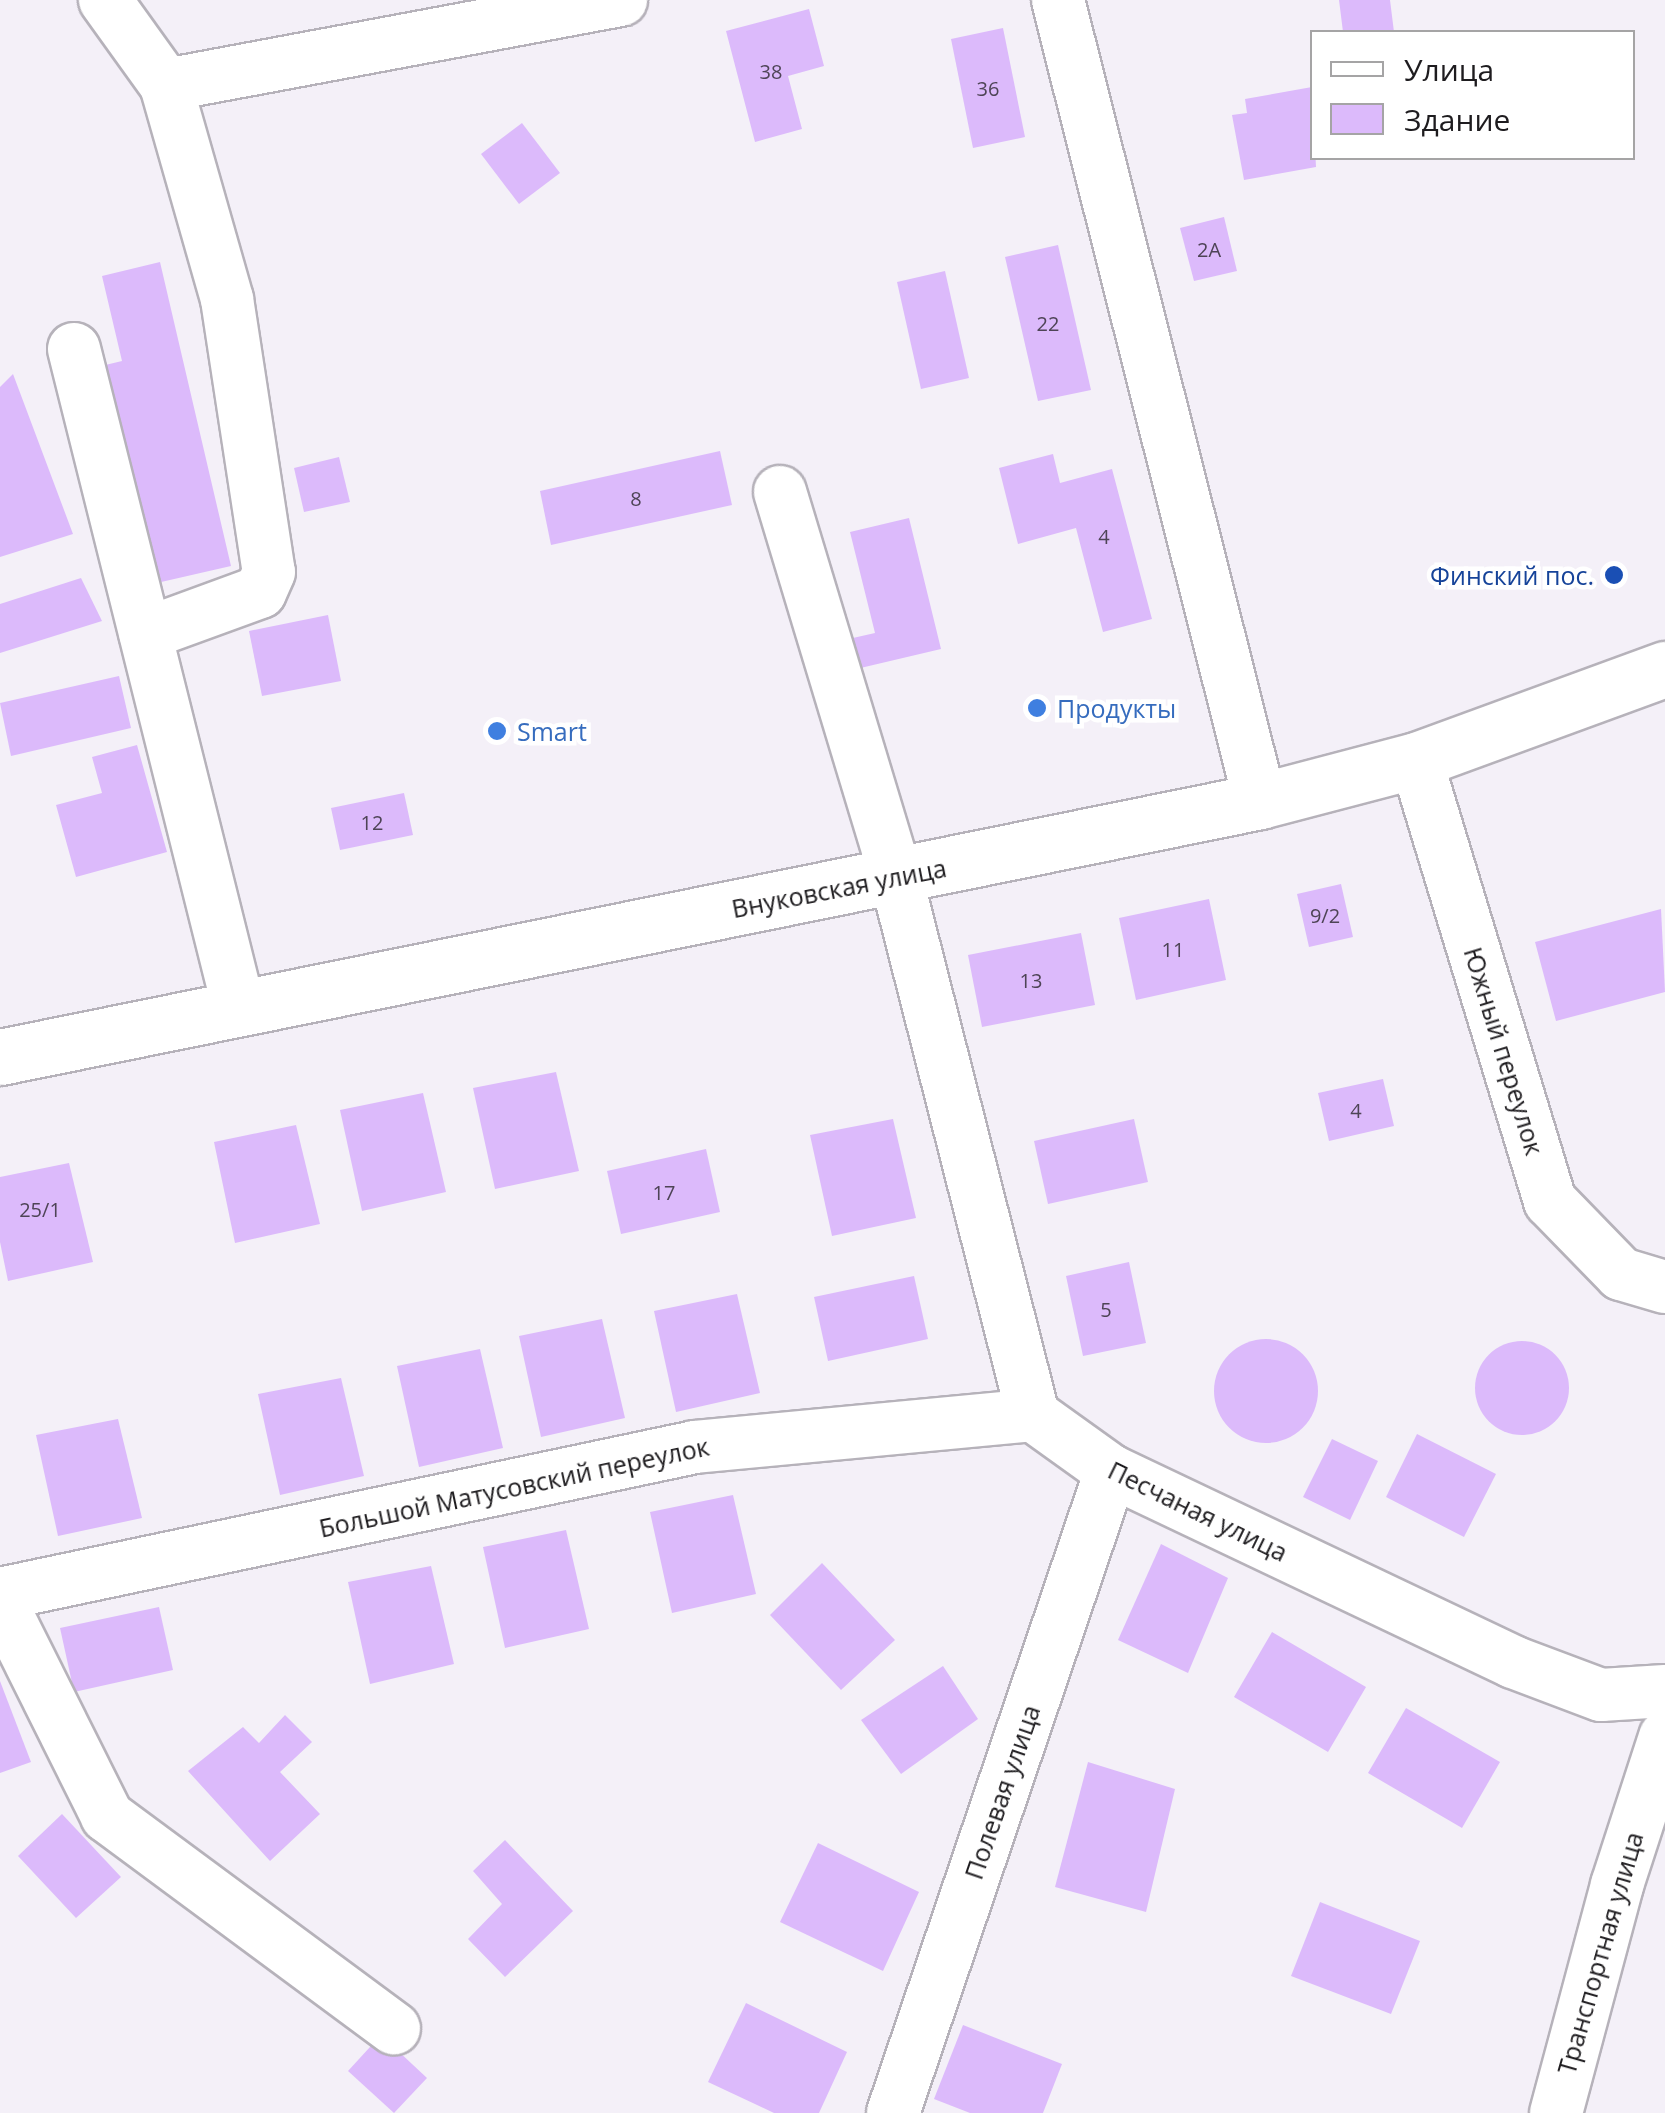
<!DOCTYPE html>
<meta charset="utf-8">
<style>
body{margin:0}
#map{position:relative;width:1665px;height:2113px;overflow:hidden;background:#f4f0f8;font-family:"Open Sans",sans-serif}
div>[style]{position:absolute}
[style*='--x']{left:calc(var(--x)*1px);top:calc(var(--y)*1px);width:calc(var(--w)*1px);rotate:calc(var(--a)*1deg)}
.building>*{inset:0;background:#dcbafb}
.round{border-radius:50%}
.roads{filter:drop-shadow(2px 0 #b6b2ba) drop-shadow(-2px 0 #b6b2ba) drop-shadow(0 2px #b6b2ba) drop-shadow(0 -2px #b6b2ba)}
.minor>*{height:52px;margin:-26px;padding:0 26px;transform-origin:26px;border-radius:26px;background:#fff}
.major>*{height:55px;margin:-27.5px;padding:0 27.5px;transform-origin:27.5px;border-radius:27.5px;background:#fff}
.dots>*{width:28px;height:28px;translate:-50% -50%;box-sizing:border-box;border:5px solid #fff;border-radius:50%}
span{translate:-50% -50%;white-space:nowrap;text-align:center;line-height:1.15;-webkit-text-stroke:9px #fff;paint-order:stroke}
.number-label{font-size:20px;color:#4e4456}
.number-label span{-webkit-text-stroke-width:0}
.transit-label{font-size:25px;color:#164399}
.right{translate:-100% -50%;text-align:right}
.shop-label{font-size:25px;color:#366cbe}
.left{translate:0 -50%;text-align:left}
.street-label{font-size:25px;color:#1e1c1f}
.legend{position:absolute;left:1310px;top:30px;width:325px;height:130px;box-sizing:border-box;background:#fff;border:2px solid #a5a4a5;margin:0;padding:12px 18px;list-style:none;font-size:30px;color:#1e1c1f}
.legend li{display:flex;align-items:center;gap:20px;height:50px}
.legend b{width:50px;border:2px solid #a5a4a5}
</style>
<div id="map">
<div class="building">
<div style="clip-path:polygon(1339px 0,1390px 0,1394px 32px,1343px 32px)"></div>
<div style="clip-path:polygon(809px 9px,824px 66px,788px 76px,802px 129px,755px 142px,726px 31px)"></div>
<div style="clip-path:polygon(1003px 28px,1025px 137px,973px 148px,951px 39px)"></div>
<div style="clip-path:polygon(1312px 87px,1316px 167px,1244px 180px,1232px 115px,1247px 113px,1245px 99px)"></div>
<div style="clip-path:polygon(522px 123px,560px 173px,519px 204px,481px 154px)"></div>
<div style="clip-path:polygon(1224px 217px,1237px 271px,1194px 281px,1180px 228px)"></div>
<div style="clip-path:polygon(1058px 245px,1091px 390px,1038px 401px,1005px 257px)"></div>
<div style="clip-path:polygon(160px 262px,231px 566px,148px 585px,97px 367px,122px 361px,102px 276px)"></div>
<div style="clip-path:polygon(945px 271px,969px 378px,921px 389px,897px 282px)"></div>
<div style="clip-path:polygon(13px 374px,73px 534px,0 557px,0 387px)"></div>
<div style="clip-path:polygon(720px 451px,732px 505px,551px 545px,540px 491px)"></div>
<div style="clip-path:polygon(1053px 454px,1060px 483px,1112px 469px,1152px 619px,1103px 632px,1076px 528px,1018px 544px,999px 468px)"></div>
<div style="clip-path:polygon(339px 457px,350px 502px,304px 512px,294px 468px)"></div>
<div style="clip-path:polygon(909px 518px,941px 649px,852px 670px,844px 640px,875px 633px,850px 532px)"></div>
<div style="clip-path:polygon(81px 578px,102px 621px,0 653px,0 604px)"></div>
<div style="clip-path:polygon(328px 615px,341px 681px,262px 696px,249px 631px)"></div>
<div style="clip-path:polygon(119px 676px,131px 728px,11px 756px,0 703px)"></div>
<div style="clip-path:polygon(137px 745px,167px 852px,76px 877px,56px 805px,102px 793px,92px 757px)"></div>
<div style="clip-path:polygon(404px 793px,413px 835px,340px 850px,331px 808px)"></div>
<div style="clip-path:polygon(1341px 884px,1353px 937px,1309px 947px,1297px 894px)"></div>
<div style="clip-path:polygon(1209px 899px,1226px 980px,1136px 1000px,1119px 918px)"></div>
<div style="clip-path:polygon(1661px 909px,1665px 992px,1556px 1021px,1535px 942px)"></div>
<div style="clip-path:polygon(1081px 933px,1095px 1005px,982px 1027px,968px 955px)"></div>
<div style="clip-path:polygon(556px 1072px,579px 1171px,495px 1189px,473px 1088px)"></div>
<div style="clip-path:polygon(1383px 1079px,1394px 1126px,1329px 1141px,1318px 1093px)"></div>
<div style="clip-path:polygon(423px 1093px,446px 1192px,362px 1211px,340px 1110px)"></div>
<div style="clip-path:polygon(893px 1119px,916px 1218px,832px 1236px,810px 1135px)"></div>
<div style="clip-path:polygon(1134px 1119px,1148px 1182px,1048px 1204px,1034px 1141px)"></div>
<div style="clip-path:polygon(296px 1125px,320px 1224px,235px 1243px,214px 1142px)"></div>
<div style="clip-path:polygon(706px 1149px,720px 1212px,621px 1234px,607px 1171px)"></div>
<div style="clip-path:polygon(69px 1163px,93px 1262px,8px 1281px,0 1242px,0 1177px)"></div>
<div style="clip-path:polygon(1129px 1262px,1146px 1343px,1083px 1356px,1066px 1276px)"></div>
<div style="clip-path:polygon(914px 1276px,928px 1339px,828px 1361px,814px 1297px)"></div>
<div style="clip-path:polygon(737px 1294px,760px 1393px,676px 1412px,654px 1311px)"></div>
<div style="clip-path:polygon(602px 1319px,625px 1418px,541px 1437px,519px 1336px)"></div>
<div class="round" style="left:1214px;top:1339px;width:104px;height:104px"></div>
<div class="round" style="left:1475px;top:1341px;width:94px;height:94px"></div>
<div style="clip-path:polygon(480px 1349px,503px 1448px,419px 1467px,397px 1366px)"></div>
<div style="clip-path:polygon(341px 1378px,364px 1476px,280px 1495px,258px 1394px)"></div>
<div style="clip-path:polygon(118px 1419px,142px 1518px,58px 1536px,36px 1435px)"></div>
<div style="clip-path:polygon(1417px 1434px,1496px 1474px,1464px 1537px,1386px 1497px)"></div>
<div style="clip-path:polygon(1332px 1439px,1378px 1461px,1350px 1520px,1303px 1497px)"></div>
<div style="clip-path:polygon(733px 1495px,756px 1594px,672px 1613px,650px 1512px)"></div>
<div style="clip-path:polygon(566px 1530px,589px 1629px,505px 1648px,483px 1547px)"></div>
<div style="clip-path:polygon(1161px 1544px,1228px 1578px,1188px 1673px,1118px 1640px)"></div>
<div style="clip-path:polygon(822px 1563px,895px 1640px,841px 1690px,770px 1615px)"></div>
<div style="clip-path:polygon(431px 1566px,454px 1664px,370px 1684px,348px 1582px)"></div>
<div style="clip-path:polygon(159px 1607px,173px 1670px,74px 1692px,60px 1628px)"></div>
<div style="clip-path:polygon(1272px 1632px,1366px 1687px,1328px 1752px,1234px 1697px)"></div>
<div style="clip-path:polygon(943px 1666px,978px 1719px,901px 1774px,861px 1720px)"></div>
<div style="clip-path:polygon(0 1681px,31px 1762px,0 1773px)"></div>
<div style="clip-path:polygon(1406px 1708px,1500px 1762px,1462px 1828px,1368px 1773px)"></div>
<div style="clip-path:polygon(285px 1715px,312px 1742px,280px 1772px,320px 1814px,270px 1861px,188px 1771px,243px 1727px,259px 1743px)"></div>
<div style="clip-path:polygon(1088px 1762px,1175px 1789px,1146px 1912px,1055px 1887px)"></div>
<div style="clip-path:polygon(62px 1814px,121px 1877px,76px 1918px,18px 1856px)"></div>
<div style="clip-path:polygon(505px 1840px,573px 1911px,505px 1977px,468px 1939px,502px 1904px,473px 1871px)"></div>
<div style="clip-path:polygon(818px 1843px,919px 1892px,883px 1971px,780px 1922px)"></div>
<div style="clip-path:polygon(1320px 1902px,1420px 1941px,1391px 2014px,1291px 1976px)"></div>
<div style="clip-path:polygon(746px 2003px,847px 2052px,819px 2113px,774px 2113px,708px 2082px)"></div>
<div style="clip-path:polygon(963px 2025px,1062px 2064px,1043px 2113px,970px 2113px,934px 2099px)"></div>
<div style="clip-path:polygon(381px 2035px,427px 2078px,394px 2113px,348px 2071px)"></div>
</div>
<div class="roads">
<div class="minor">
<div style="--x:105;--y:0;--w:105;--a:54.3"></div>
<div style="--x:166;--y:85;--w:223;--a:74.1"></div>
<div style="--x:227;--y:299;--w:276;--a:81.3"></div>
<div style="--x:269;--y:572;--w:22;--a:114"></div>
<div style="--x:260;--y:592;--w:122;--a:159.9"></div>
<div style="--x:1058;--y:0;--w:826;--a:75.85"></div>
<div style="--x:166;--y:85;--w:463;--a:-10.6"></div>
<div style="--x:74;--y:349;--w:680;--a:75.96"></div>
<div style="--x:780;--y:492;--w:402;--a:73.2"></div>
<div style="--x:896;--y:877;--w:555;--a:75.71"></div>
<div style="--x:1033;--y:1415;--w:96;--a:35.7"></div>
<div style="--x:1111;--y:1471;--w:445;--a:25.4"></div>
<div style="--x:1513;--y:1662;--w:94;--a:20.6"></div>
<div style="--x:1601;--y:1695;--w:64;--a:-3.6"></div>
<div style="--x:1416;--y:760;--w:461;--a:73.1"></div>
<div style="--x:1550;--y:1201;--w:102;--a:45.8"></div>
<div style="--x:1621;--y:1274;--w:46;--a:16.5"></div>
<div style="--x:0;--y:1594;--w:710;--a:-11.94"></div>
<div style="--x:695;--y:1447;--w:340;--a:-5.4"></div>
<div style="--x:0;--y:1601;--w:240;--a:63.5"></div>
<div style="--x:107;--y:1816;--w:357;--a:36.5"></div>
<div style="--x:893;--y:2113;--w:678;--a:-71.24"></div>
<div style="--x:1556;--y:2113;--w:236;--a:-75"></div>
<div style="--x:1617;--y:1885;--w:156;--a:-72"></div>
</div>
<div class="major">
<div style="--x:0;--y:1057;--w:1286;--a:-11.48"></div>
<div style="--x:1260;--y:801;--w:161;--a:-14.7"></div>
<div style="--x:1416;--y:760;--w:265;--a:-20.1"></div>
</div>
</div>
<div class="dots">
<div style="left:1614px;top:575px;background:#1a4fb4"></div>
<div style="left:1037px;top:708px;background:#3f7fe0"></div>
<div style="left:497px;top:731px;background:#3f7fe0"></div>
</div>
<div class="number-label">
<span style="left:771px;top:71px">38</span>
<span style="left:988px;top:88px">36</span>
<span style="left:1209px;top:249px">2А</span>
<span style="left:1048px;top:323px">22</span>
<span style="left:636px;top:498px">8</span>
<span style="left:1104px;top:536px">4</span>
<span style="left:372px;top:822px">12</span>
<span style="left:1325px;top:915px">9/2</span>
<span style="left:1173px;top:949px">11</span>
<span style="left:1031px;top:980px">13</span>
<span style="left:1356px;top:1110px">4</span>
<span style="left:664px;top:1192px">17</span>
<span style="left:40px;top:1209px">25/1</span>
<span style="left:1106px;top:1309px">5</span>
</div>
<div class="transit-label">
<span class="right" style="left:1594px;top:575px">Финский пос.</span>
</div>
<div class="shop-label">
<span class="left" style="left:1057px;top:708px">Продукты</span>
<span class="left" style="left:517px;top:731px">Smart</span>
</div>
<div class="street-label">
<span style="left:839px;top:888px;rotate:-11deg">Внуковская улица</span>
<span style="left:1504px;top:1051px;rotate:73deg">Южный переулок</span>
<span style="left:514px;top:1487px;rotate:-12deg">Большой Матусовский переулок</span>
<span style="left:1198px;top:1511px;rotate:26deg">Песчаная улица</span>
<span style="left:1002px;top:1792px;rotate:-71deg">Полевая улица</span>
<span style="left:1600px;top:1953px;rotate:-74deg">Транспортная улица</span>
</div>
<ul class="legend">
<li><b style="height:12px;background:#fff"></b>Улица</li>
<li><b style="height:28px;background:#dcbafb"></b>Здание</li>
</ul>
</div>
